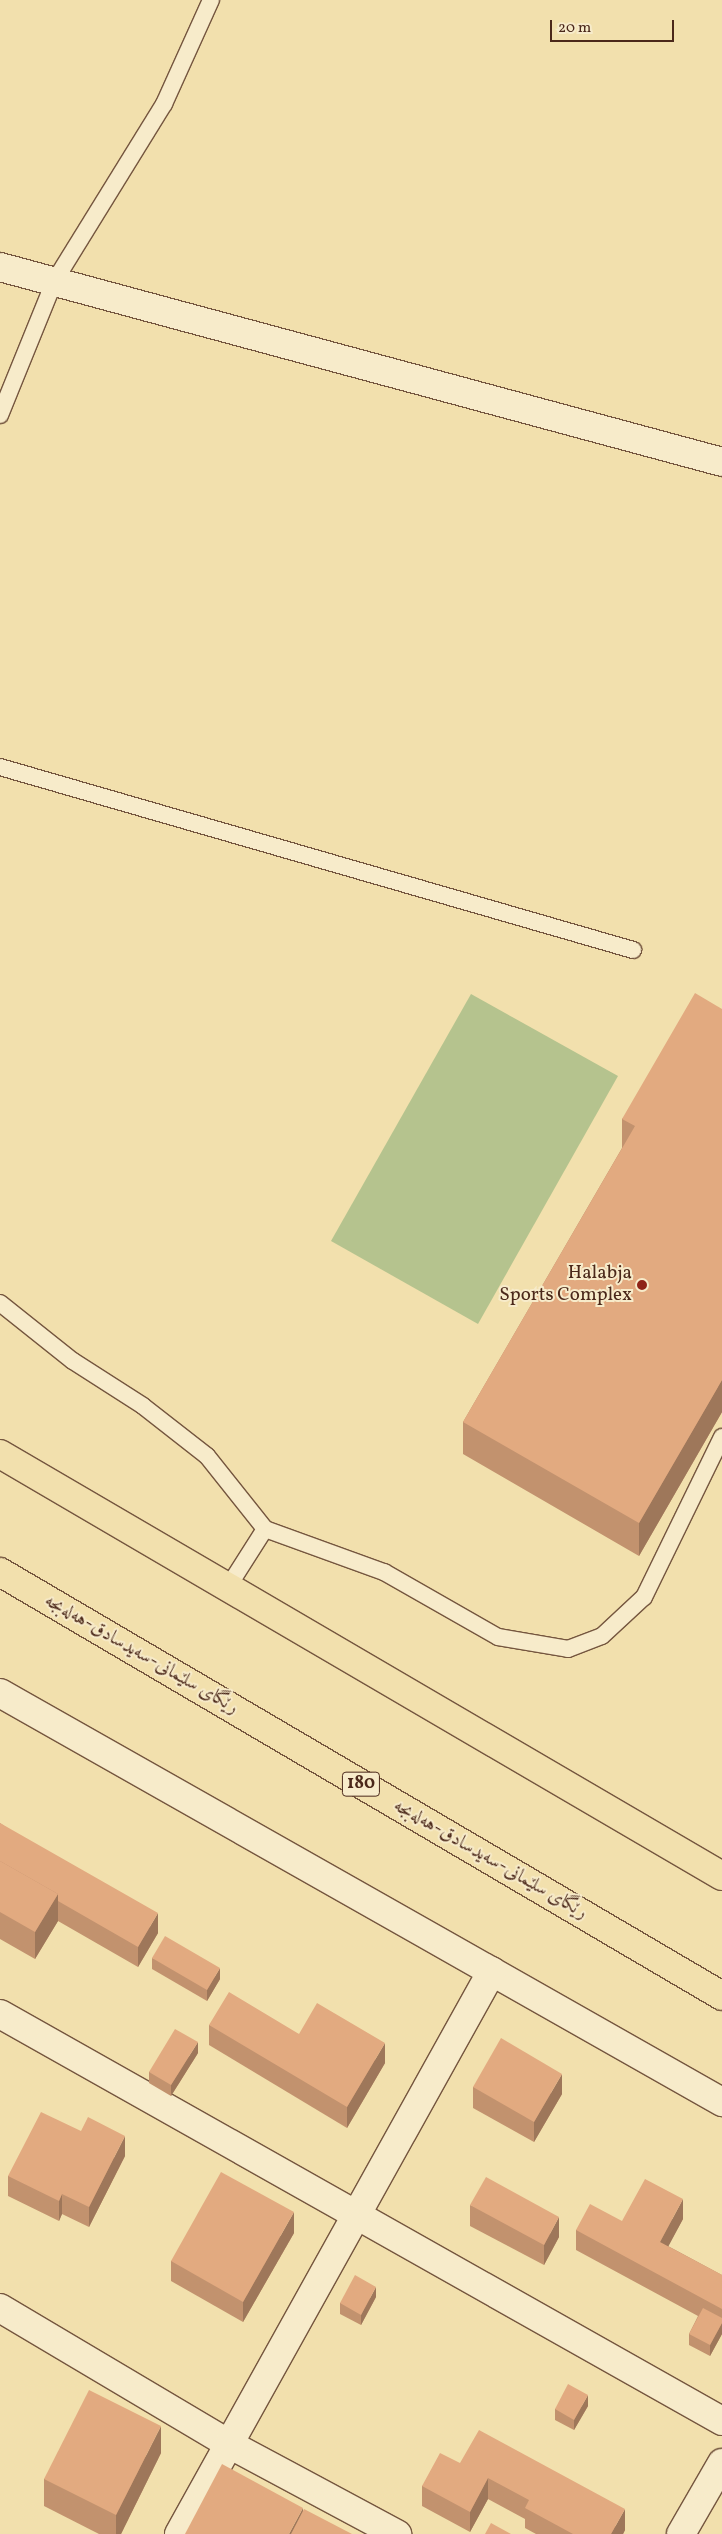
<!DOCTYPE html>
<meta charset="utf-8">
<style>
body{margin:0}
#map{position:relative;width:722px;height:2534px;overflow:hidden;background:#f2e0ad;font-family:Vollkorn,Amiri,serif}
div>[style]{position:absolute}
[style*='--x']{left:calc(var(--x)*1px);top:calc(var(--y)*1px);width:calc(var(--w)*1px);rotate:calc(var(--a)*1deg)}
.green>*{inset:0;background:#b5c38e}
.roads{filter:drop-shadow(1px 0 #75563f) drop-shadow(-1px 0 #75563f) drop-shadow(0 1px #75563f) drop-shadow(0 -1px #75563f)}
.lane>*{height:16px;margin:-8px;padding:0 8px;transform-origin:8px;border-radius:8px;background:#f7ebca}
.street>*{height:28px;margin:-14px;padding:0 14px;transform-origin:14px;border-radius:14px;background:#f7ebca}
.highway>*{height:28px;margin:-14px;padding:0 14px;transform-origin:14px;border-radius:14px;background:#f2e0ad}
.wall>*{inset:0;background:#c2926e}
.shaded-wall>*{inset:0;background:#9e775a}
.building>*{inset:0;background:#e2aa80}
.dots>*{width:14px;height:14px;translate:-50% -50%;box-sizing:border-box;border:2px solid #f7ebca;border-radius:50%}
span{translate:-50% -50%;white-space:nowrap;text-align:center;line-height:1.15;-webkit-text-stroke:4px #f7ebca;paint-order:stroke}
.shield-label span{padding:1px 4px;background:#f7ebca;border:1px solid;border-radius:4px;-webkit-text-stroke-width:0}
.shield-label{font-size:18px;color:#4b281a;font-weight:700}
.poi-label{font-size:19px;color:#4b281a}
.right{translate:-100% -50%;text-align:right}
.street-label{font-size:19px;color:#4b281a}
.scale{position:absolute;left:550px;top:20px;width:124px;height:22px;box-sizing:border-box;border:2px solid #4b281a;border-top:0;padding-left:6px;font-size:15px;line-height:18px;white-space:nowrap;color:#4b281a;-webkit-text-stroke:4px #f7ebca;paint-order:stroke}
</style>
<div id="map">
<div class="green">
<div style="clip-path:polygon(471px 994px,618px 1076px,478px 1324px,331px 1241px)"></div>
</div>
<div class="roads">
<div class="lane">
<div style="--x:0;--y:415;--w:144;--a:-67.9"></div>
<div style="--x:54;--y:282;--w:209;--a:-58.3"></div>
<div style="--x:164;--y:104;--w:114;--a:-65.7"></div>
<div style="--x:0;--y:767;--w:659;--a:16.12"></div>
<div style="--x:0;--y:1303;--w:93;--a:38.5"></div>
<div style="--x:73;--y:1361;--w:83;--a:32.7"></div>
<div style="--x:143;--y:1406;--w:81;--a:38"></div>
<div style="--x:207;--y:1456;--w:93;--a:51.5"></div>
<div style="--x:228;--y:1587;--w:69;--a:-57.5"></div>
<div style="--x:265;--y:1529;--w:127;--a:19.9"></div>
<div style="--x:384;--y:1572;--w:131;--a:29.7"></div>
<div style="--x:498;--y:1637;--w:71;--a:9.7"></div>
<div style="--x:568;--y:1649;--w:36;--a:-21"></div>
<div style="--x:602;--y:1636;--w:57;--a:-42.9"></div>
<div style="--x:644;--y:1597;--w:178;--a:-64"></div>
</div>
<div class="street">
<div style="--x:0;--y:267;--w:748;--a:15.11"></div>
<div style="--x:0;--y:1693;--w:830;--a:29.53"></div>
<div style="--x:0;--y:2014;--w:829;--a:29.41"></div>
<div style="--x:0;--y:2308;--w:266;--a:30.7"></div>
<div style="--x:229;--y:2444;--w:191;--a:28.2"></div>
<div style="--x:179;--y:2534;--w:644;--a:-60.93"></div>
<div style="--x:681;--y:2534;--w:82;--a:-60"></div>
</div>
<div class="highway">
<div style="--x:0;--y:1454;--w:836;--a:30.31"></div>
<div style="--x:0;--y:1572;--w:837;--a:30.42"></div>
</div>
</div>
<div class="wall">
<div style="clip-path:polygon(722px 1009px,722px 1412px,639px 1556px,463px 1454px,463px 1422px,622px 1148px,622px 1119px)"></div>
<div style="clip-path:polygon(0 1823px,158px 1933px,138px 1967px,58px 1921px,35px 1959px,0 1939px)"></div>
<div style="clip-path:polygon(152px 1958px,220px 1979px,207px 2001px,152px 1969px)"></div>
<div style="clip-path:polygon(209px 2025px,299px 2034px,385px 2063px,347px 2128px,209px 2045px)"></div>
<div style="clip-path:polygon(198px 2053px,171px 2096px,149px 2083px,149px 2072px)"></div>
<div style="clip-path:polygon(473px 2087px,562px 2094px,534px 2142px,473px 2108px)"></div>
<div style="clip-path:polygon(125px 2156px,89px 2227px,62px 2214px,59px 2221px,8px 2196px,8px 2176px)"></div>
<div style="clip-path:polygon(470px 2205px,559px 2237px,544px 2265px,470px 2226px)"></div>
<div style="clip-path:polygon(683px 2219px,668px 2246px,722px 2275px,722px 2334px,710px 2356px,689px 2345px,689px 2334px,698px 2316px,576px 2250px,576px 2230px,622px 2221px)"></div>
<div style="clip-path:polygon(294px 2233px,243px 2322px,171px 2281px,171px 2261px)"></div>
<div style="clip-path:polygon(376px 2297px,361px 2325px,340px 2314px,340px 2303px)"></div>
<div style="clip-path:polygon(588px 2406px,574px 2430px,555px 2420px,555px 2409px)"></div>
<div style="clip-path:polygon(161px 2453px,121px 2534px,99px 2534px,44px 2506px,44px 2479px)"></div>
<div style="clip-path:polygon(460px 2463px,625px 2530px,623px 2534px,536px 2534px,525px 2528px,525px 2519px,488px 2499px,470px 2532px,422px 2506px,422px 2486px)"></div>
</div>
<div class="shaded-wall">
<div style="clip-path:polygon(722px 1380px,722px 1412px,639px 1556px,639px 1523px)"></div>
<div style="clip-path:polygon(58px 1894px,58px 1921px,35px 1959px,35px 1932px)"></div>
<div style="clip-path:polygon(158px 1913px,158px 1933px,138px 1967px,138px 1947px)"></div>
<div style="clip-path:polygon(220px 1968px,220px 1979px,207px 2001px,207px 1990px)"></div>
<div style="clip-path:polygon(198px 2042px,198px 2053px,171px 2096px,171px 2085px)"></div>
<div style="clip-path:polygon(385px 2043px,385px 2063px,347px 2128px,347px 2107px)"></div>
<div style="clip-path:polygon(562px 2074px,562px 2094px,534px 2142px,534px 2122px)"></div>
<div style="clip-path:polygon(125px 2136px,125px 2156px,89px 2227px,89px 2207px)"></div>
<div style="clip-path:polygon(62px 2194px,62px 2214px,59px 2221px,59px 2201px)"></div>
<div style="clip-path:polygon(683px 2199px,683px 2219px,660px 2262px,660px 2242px)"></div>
<div style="clip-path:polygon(294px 2212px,294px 2233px,243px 2322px,243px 2302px)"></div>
<div style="clip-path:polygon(559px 2217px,559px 2237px,544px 2265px,544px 2245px)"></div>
<div style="clip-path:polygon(376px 2287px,376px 2297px,361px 2325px,361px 2315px)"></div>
<div style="clip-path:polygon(722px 2323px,722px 2334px,710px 2356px,710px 2345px)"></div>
<div style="clip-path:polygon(588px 2395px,588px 2406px,574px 2430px,574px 2420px)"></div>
<div style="clip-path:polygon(161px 2426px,161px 2453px,121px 2534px,116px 2534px,116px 2515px)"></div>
<div style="clip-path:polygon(488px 2478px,488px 2499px,470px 2532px,470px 2512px)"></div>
<div style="clip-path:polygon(303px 2508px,303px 2534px,289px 2534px)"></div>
<div style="clip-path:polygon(625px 2509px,625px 2530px,623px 2534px,611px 2534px)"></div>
</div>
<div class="building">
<div style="clip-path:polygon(695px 993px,722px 1009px,722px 1380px,639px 1523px,463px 1422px,635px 1126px,622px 1119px)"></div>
<div style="clip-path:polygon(0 1823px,158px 1913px,138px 1947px,58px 1901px,58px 1894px,0 1861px)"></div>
<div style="clip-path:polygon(0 1861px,58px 1894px,35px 1932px,0 1912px)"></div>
<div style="clip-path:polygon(165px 1936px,220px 1968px,207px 1990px,152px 1958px)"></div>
<div style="clip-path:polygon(229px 1992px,299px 2034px,317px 2003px,385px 2043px,347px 2107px,209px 2025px)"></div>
<div style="clip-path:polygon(175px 2029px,198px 2042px,171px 2085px,149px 2072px)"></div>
<div style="clip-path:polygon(501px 2038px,562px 2074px,534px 2122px,473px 2087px)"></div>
<div style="clip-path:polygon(41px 2112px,81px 2131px,88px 2117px,125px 2136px,89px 2207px,62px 2194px,59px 2201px,8px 2176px)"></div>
<div style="clip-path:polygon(221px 2172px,294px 2212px,243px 2302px,171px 2261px)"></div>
<div style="clip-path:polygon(486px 2177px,559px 2217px,544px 2245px,470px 2205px)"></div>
<div style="clip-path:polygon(645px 2179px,683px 2199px,660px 2242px,722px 2275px,722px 2309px,576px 2230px,590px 2204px,622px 2221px)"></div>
<div style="clip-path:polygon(355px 2275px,376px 2287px,361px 2315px,340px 2303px)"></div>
<div style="clip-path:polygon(703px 2308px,722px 2318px,722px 2323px,710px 2345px,689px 2334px)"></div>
<div style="clip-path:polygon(568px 2384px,588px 2395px,574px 2420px,555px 2409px)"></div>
<div style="clip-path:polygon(89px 2390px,161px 2426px,116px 2515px,44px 2479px)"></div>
<div style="clip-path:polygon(479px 2430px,625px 2509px,611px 2534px,573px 2534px,525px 2508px,529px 2500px,488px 2478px,470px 2512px,422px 2486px,440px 2453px,460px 2463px)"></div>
<div style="clip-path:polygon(222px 2464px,303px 2508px,289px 2534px,185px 2534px)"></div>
<div style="clip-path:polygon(304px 2509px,352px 2534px,291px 2534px)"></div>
<div style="clip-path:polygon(491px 2523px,511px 2534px,485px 2534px)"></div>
</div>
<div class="dots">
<div style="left:642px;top:1285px;background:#8f2418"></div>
</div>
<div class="shield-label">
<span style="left:361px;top:1784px">180</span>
</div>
<div class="poi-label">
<span class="right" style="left:632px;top:1285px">Halabja<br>Sports Complex</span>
</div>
<div class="street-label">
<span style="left:141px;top:1655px;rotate:30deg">رێگای سلێمانی-سەیدسادق-هەلەبجە</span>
<span style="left:490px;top:1860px;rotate:30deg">رێگای سلێمانی-سەیدسادق-هەلەبجە</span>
</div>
<div class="scale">20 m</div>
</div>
